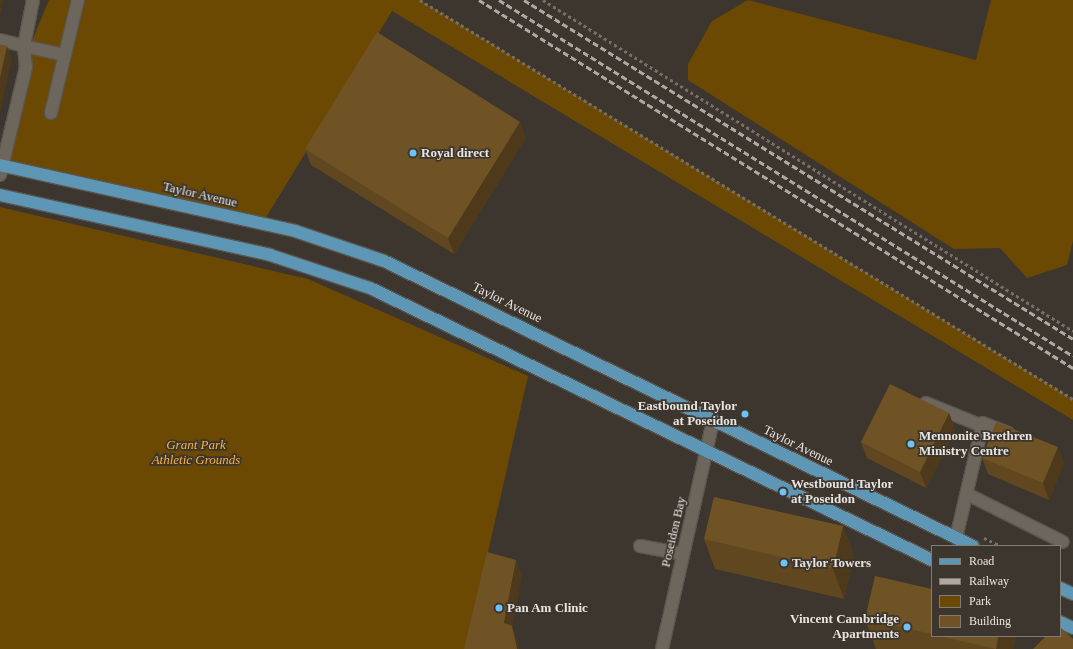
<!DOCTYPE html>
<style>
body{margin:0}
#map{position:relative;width:1073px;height:649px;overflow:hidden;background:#3c362e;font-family:"Times New Roman",serif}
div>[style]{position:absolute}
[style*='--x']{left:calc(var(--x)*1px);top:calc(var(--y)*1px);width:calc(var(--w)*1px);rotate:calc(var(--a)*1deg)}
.green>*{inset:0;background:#6c4903}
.path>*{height:2.5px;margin-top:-1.25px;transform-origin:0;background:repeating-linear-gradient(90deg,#746f68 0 3px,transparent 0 6px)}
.roads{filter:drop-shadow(1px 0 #5a554e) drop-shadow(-1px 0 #5a554e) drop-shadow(0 1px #5a554e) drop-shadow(0 -1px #5a554e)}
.minor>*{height:12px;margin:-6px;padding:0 6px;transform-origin:6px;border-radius:6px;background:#6d665c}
.major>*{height:12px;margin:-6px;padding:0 6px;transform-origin:6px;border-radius:6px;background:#5d97b5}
.rail>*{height:3px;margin-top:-1.5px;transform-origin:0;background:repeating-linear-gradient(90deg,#aeaaa3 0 6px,transparent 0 9px)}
.wall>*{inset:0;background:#604720}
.shaded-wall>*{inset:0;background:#4e3a1a}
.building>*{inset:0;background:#705325}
.dots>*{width:11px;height:11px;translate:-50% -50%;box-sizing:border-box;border:2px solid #3c362e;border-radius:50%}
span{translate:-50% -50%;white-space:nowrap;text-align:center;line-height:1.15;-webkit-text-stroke:3.5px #3c362e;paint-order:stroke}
.poi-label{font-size:13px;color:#e8e4de;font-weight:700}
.left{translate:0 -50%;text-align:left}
.right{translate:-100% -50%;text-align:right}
.street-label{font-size:13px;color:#e8e4de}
.park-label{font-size:13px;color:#fab339;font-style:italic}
.legend{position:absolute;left:931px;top:545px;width:130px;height:92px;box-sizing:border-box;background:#3c362e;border:1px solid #817c74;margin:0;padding:5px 7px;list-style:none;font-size:12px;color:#e8e4de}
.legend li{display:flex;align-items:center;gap:8px;height:20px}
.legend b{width:20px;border:1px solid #817c74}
</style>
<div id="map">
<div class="green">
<div style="clip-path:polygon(49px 0,420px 0,1073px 399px,1073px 420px,392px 11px,262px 224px,2px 165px,30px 46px)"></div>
<div style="clip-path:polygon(748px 0,976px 60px,991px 0,1073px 0,1073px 241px,1067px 265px,1027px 278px,1000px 248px,954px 249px,688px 80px,688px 64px,712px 21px)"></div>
<div style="clip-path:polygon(0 207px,308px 279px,528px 376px,466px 649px,0 649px)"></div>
</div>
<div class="path">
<div style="--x:420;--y:0;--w:765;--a:31.43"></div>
<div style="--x:543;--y:0;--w:625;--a:31.99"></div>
<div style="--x:984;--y:538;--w:19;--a:25"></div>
</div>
<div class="roads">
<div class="minor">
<div style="--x:33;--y:0;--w:47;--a:101.1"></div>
<div style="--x:24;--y:46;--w:42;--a:12.4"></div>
<div style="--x:0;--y:40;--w:25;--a:14"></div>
<div style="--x:24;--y:46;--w:21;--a:85"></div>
<div style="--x:26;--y:67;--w:111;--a:103.5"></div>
<div style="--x:51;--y:113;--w:116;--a:-76.6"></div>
<div style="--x:926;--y:403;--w:61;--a:22.3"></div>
<div style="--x:967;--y:494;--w:107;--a:26.6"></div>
<div style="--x:956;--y:538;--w:118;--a:-76.8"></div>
<div style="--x:983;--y:423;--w:27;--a:22"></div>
<div style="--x:640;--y:546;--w:44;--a:10.5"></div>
<div style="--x:662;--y:649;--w:234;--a:-77.4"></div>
</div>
<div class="major">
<div style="--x:0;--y:165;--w:302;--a:12.6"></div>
<div style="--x:295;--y:231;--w:94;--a:18.6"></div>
<div style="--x:384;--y:261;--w:654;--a:25.82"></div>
<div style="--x:0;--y:195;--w:277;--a:12.5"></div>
<div style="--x:270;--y:255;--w:105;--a:18.3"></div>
<div style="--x:370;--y:288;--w:624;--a:25.83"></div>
<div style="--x:1060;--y:588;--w:14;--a:25"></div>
<div style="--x:1060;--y:622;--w:14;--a:25"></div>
</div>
</div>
<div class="rail">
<div style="--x:479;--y:0;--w:699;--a:31.78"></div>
<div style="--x:499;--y:0;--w:675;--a:31.81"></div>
<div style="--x:524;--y:0;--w:645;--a:31.69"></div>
</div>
<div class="wall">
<div style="clip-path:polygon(526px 138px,454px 254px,311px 165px,305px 149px)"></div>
<div style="clip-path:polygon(949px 413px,955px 430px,926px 488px,867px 458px,861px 442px)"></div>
<div style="clip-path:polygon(982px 458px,1064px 463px,1049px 500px,988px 474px)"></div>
<div style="clip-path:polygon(843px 526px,854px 556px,844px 599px,715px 569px,704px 539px)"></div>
<div style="clip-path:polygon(932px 589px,932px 636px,1016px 636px,1013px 649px,876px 649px,865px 619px)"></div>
</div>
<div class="shaded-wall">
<div style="clip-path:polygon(0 0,3px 0,0 15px)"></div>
<div style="clip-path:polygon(7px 46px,12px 58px,0 112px,0 78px)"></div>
<div style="clip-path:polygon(520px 122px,526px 138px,454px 254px,448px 238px)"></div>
<div style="clip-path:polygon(949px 413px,955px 430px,926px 488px,920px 472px)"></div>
<div style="clip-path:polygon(1058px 447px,1064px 463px,1049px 500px,1043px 483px)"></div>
<div style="clip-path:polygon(843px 526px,854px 556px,844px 599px,833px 569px)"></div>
<div style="clip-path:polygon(516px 560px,522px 577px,512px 627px,518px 643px,519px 649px,517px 649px,504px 623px)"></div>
<div style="clip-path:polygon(998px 636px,1016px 636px,1013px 649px,996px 649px)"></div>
</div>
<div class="building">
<div style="clip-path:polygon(377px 32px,520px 122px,448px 238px,305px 149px)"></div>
<div style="clip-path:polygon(0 44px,7px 46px,0 78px)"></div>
<div style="clip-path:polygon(890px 384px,949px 413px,920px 472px,861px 442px)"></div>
<div style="clip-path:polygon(996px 422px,1058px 447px,1043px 483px,982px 458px)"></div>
<div style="clip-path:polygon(714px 497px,843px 526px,833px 569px,704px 539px)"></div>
<div style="clip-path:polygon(487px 552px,516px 560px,504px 623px,512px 626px,517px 649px,464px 649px)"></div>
<div style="clip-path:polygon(875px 576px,932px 589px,932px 634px,865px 619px)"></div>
<div style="clip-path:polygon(1060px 627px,1073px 639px,1073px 649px,1033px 649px,1046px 636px,1060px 636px)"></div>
<div style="clip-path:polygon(939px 636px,998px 636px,996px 649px)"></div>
</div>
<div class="dots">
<div style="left:413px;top:153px;background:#6fc2f4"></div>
<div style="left:745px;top:414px;background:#6fc2f4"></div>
<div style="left:911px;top:444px;background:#6fc2f4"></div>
<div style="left:783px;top:492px;background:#6fc2f4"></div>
<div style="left:784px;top:563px;background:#6fc2f4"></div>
<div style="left:499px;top:608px;background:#6fc2f4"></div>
<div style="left:907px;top:627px;background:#6fc2f4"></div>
</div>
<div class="poi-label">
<span class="left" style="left:421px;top:153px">Royal direct</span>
<span class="right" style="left:737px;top:414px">Eastbound Taylor<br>at Poseidon</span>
<span class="left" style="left:919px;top:444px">Mennonite Brethren<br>Ministry Centre</span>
<span class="left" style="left:791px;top:492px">Westbound Taylor<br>at Poseidon</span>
<span class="left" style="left:792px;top:563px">Taylor Towers</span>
<span class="left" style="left:507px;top:608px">Pan Am Clinic</span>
<span class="right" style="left:899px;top:627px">Vincent Cambridge<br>Apartments</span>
</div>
<div class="street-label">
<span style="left:200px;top:195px;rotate:13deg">Taylor Avenue</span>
<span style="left:507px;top:303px;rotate:26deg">Taylor Avenue</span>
<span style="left:798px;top:446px;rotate:26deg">Taylor Avenue</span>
<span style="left:674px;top:532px;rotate:-77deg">Poseidon Bay</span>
</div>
<div class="park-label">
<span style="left:196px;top:453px">Grant Park<br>Athletic Grounds</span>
</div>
<ul class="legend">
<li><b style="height:5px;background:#5d97b5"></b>Road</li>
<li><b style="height:5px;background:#aeaaa3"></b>Railway</li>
<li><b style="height:11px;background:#6c4903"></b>Park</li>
<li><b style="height:11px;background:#705325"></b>Building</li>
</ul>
</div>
